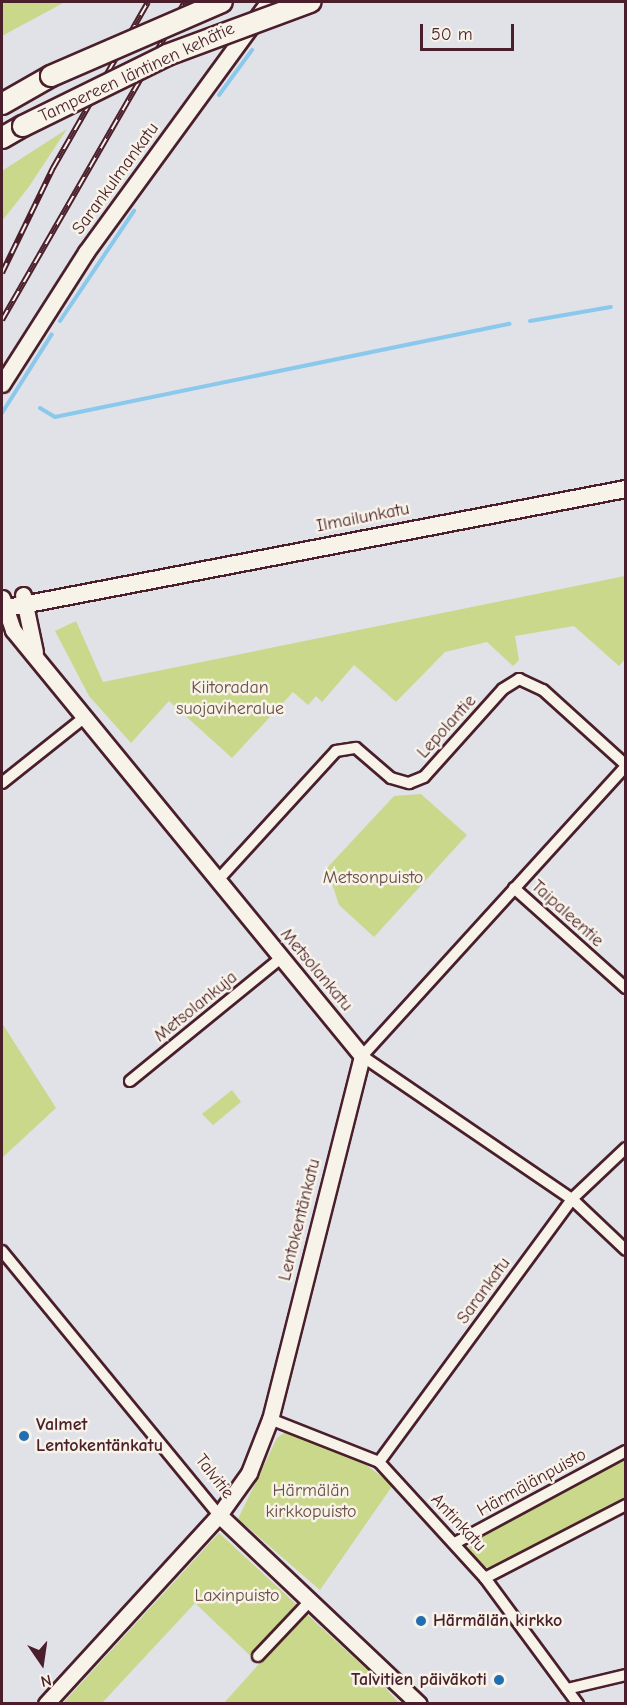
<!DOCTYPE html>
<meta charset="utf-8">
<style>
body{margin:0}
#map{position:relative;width:627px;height:1705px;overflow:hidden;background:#e1e1e8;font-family:"Comic Neue",sans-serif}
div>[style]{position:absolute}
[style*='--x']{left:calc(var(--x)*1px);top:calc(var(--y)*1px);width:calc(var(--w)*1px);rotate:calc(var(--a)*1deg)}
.green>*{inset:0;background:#cad88b}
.stream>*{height:4px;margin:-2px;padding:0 2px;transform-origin:2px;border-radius:2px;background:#8ac9eb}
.roads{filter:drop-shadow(2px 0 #4a1f2b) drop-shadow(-2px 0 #4a1f2b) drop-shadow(0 2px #4a1f2b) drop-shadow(0 -2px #4a1f2b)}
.street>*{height:10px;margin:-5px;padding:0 5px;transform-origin:5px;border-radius:5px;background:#f7f3e8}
.secondary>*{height:15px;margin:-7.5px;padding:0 7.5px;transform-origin:7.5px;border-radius:7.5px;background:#f7f3e8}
.primary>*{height:16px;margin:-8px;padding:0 8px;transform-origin:8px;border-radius:8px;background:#f7f3e8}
.highway>*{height:20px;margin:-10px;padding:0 10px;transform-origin:10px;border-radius:10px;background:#f7f3e8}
.rail>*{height:6px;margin-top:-3px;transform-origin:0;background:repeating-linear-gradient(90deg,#f7f3e8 0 11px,#4a1f2b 0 22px);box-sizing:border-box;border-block:2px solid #4a1f2b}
.bridges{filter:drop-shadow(2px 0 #4a1f2b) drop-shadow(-2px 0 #4a1f2b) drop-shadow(0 2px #4a1f2b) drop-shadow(0 -2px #4a1f2b)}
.highway-bridge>*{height:20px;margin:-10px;padding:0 10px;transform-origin:10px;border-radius:10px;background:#f7f3e8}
.dots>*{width:16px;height:16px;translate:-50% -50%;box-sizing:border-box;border:3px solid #f7f3e8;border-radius:50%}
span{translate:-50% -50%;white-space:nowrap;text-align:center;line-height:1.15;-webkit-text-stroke:5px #f7f3e8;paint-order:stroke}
.street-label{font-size:18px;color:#4a1f2b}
.park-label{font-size:18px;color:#6a4d43}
.poi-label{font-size:18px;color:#4a1f2b;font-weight:700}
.left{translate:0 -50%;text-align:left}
.right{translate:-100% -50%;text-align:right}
.frame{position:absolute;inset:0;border:3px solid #4a1f2b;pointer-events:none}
.north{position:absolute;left:12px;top:1633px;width:60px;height:60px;-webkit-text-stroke:4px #f7f3e8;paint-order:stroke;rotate:167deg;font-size:16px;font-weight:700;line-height:24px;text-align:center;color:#4a1f2b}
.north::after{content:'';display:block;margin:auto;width:21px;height:27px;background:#4a1f2b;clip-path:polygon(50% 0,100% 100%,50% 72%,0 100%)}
.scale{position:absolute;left:420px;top:24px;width:94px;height:27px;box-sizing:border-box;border:3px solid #4a1f2b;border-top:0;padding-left:8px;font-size:18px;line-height:21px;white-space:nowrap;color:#4a1f2b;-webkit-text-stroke:4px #f7f3e8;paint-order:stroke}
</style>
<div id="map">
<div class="green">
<div style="clip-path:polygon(2px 2px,65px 2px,2px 36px)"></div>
<div style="clip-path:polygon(67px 129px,28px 188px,2px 221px,2px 171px)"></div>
<div style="clip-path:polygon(625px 576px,625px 659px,619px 666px,574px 626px,515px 636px,519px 660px,513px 666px,487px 642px,445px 652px,396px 702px,354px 665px,322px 702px,316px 696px,308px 705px,293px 692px,232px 758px,169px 701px,131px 743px,89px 696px,55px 631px,76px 621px,103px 682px)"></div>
<div style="clip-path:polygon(421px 794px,467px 835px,374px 937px,339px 905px,327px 868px,394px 796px)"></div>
<div style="clip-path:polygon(2px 1023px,56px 1108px,2px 1158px)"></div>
<div style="clip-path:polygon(232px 1090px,241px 1102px,213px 1125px,202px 1114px)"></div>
<div style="clip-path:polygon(288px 1430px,350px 1453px,393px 1485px,320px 1590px,238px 1519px,277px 1438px)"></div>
<div style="clip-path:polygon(625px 1457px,625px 1497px,494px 1568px,485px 1567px,468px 1549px,473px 1538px)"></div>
<div style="clip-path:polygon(219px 1533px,378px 1680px,399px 1703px,224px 1703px,259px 1664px,195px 1603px,102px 1703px,62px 1704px)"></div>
</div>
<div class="stream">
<div style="--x:219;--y:95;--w:56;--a:-53.7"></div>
<div style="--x:60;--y:321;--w:133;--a:-56.1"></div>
<div style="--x:530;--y:321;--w:82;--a:-9.8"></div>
<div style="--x:40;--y:408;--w:17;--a:31"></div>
<div style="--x:55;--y:417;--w:464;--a:-11.6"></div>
<div style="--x:2;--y:413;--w:93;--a:-57.7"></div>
</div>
<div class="roads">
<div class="street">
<div style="--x:626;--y:766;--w:392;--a:132.3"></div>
<div style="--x:362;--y:1056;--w:254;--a:34.3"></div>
<div style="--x:572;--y:1199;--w:74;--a:43.4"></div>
<div style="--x:2;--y:783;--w:106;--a:-38.5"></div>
<div style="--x:217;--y:881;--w:176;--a:-47.5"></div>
<div style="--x:336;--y:751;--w:20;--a:-9"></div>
<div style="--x:356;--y:748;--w:46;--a:40.6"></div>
<div style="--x:391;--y:778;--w:19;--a:16"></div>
<div style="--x:409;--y:783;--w:16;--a:-22"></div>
<div style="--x:424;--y:777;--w:118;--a:-48.1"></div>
<div style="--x:503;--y:689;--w:19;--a:-32"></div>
<div style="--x:519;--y:679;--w:26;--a:25"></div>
<div style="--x:543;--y:690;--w:112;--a:42.1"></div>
<div style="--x:514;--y:888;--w:150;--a:41.8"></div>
<div style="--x:130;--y:1081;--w:195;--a:-39.2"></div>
<div style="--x:2;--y:1251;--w:342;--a:50.6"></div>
<div style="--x:270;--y:1419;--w:117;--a:21.5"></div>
<div style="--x:379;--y:1462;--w:157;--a:47.6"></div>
<div style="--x:485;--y:1578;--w:157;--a:53.6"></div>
<div style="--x:379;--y:1462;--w:326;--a:-53.7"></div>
<div style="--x:572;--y:1199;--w:74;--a:-43.4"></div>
<div style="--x:455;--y:1543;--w:194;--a:-28.3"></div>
<div style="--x:485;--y:1578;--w:159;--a:-27.4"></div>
<div style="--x:258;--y:1656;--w:76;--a:-46.6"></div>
<div style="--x:567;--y:1689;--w:61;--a:-13.3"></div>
</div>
<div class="secondary">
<div style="--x:2;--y:384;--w:156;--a:-57.5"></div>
<div style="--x:86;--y:252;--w:309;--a:-53.9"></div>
<div style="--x:23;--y:595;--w:58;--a:78.1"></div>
<div style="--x:2;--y:598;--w:34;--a:71"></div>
<div style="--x:13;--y:630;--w:551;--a:50.67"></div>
<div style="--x:362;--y:1056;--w:374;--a:104.2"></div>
<div style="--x:270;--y:1419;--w:58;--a:111.3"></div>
<div style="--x:249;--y:1473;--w:52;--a:125.5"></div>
<div style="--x:219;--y:1515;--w:256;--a:132.5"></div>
<div style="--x:219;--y:1515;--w:275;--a:43.4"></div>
</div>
<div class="primary">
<div style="--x:2;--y:609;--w:635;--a:-10.89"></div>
</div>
<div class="highway">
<div style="--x:2;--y:104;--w:56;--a:-29.7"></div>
<div style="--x:2;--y:138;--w:24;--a:-30"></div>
</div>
</div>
<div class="rail">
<div style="--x:2;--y:273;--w:117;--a:-64.1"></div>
<div style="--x:53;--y:168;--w:191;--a:-60.2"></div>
<div style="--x:2;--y:320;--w:367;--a:-60.1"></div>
</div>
<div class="bridges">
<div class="highway-bridge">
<div style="--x:51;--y:76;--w:186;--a:-23.4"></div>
<div style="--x:23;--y:126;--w:161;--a:-26.2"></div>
<div style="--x:167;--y:55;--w:153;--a:-20.3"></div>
</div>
</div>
<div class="dots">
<div style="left:24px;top:1436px;background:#1f6fb2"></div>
<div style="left:421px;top:1621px;background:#1f6fb2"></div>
<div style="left:499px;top:1680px;background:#1f6fb2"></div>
</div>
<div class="street-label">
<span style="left:137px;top:73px;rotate:-25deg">Tampereen läntinen kehätie</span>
<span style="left:116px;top:179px;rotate:-54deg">Sarankulmankatu</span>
<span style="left:363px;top:518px;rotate:-11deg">Ilmailunkatu</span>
<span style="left:447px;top:727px;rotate:-48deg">Lepolantie</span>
<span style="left:567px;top:914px;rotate:42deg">Taipaleentie</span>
<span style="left:316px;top:970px;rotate:50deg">Metsolankatu</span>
<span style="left:196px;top:1007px;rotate:-39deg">Metsolankuja</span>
<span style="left:300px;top:1220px;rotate:-76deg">Lentokentänkatu</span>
<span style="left:484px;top:1291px;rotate:-54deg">Sarankatu</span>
<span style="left:214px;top:1477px;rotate:52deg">Talvitie</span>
<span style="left:532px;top:1483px;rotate:-29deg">Härmälänpuisto</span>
<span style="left:458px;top:1523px;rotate:47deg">Antinkatu</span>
</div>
<div class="park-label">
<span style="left:230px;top:699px">Kiitoradan<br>suojaviheralue</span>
<span style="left:373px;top:878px">Metsonpuisto</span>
<span style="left:311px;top:1502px">Härmälän<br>kirkkopuisto</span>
<span style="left:237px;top:1596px">Laxinpuisto</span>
</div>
<div class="poi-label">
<span class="left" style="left:36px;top:1436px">Valmet<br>Lentokentänkatu</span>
<span class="left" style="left:433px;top:1621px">Härmälän kirkko</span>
<span class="right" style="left:487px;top:1680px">Talvitien päiväkoti</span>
</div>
<div class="frame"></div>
<div class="north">N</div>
<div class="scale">50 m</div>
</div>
